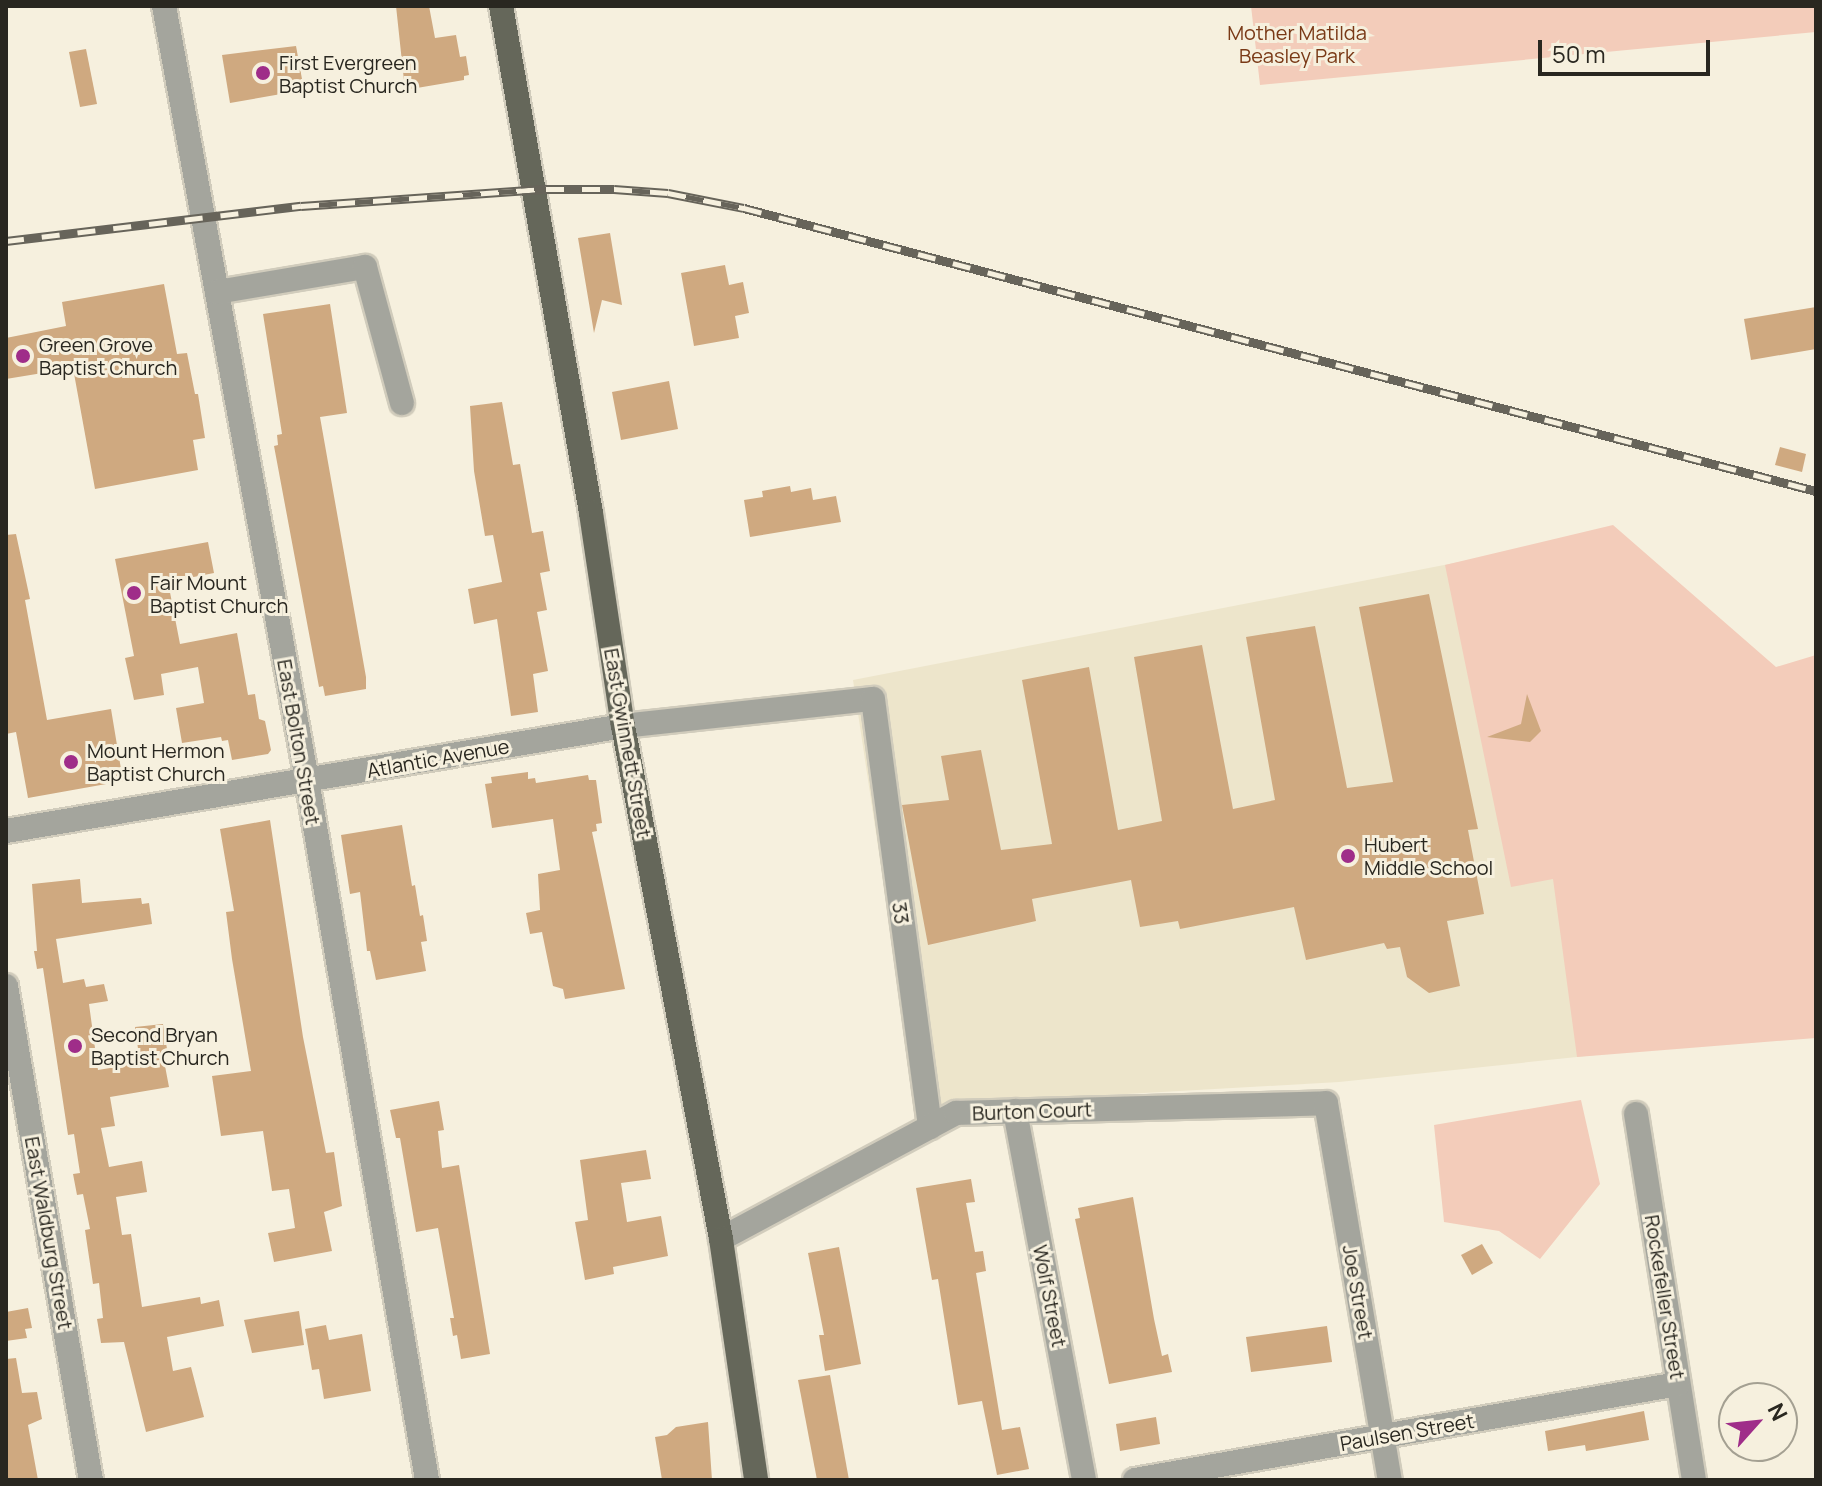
<!DOCTYPE html>
<style>
body{margin:0}
#map{position:relative;width:1822px;height:1486px;overflow:hidden;background:#f6f0de;font-family:Manrope,sans-serif}
div>[style]{position:absolute}
[style*='--x']{left:calc(var(--x)*1px);top:calc(var(--y)*1px);width:calc(var(--w)*1px);rotate:calc(var(--a)*1deg)}
.built>*{inset:0;background:#ede5cb}
.green>*{inset:0;background:#f3ccba}
.building>*{inset:0;background:#cfa980}
.roads{filter:drop-shadow(2px 0 #d1ccbc) drop-shadow(-2px 0 #d1ccbc) drop-shadow(0 2px #d1ccbc) drop-shadow(0 -2px #d1ccbc)}
.minor>*{height:24px;margin:-12px;padding:0 12px;transform-origin:12px;border-radius:12px;background:#a4a59d}
.major>*{height:24px;margin:-12px;padding:0 12px;transform-origin:12px;border-radius:12px;background:#65675a}
.rail>*{height:9px;margin-top:-4.5px;transform-origin:0;background:repeating-linear-gradient(90deg,#f6f0de 0 18px,#67645a 0 36px);box-sizing:border-box;border-block:2px solid #67645a}
.dots>*{width:22px;height:22px;translate:-50% -50%;box-sizing:border-box;border:4px solid #f6f0de;border-radius:50%}
span{translate:-50% -50%;white-space:nowrap;text-align:center;line-height:1.15;-webkit-text-stroke:6px #f6f0de;paint-order:stroke}
.park-label{font-size:20px;color:#793916}
.poi-label{font-size:20px;color:#292720}
.left{translate:0 -50%;text-align:left}
.street-label{font-size:20px;color:#292720}
.frame{position:absolute;inset:0;border:8px solid #292720;pointer-events:none}
.north{position:absolute;left:1718px;top:1382px;width:80px;height:80px;box-sizing:border-box;background:#f6f0de;border:2px solid #a4a092;border-radius:50%;rotate:63deg;font-size:22px;font-weight:700;line-height:32px;text-align:center;color:#292720}
.north::after{content:'';display:block;margin:auto;width:28px;height:36px;background:#9f2d89;clip-path:polygon(50% 0,100% 100%,50% 72%,0 100%)}
.scale{position:absolute;left:1538px;top:40px;width:172px;height:36px;box-sizing:border-box;border:4px solid #292720;border-top:0;padding-left:10px;font-size:24px;line-height:28px;white-space:nowrap;color:#292720;-webkit-text-stroke:6px #f6f0de;paint-order:stroke}
</style>
<div id="map">
<div class="built">
<div style="clip-path:polygon(1614px 532px,1816px 1032px,1339px 1082px,917px 1106px,853px 680px)"></div>
</div>
<div class="green">
<div style="clip-path:polygon(1251px 6px,1816px 6px,1816px 32px,1260px 85px)"></div>
<div style="clip-path:polygon(1613px 525px,1776px 667px,1816px 655px,1816px 1038px,1577px 1057px,1553px 879px,1511px 887px,1445px 565px)"></div>
<div style="clip-path:polygon(1581px 1100px,1600px 1184px,1540px 1259px,1499px 1231px,1444px 1222px,1434px 1125px)"></div>
</div>
<div class="building">
<div style="clip-path:polygon(396px 6px,429px 6px,435px 38px,456px 35px,460px 57px,466px 56px,469px 75px,464px 76px,464px 80px,405px 90px)"></div>
<div style="clip-path:polygon(296px 46px,304px 90px,230px 103px,222px 55px)"></div>
<div style="clip-path:polygon(86px 49px,97px 104px,80px 107px,69px 52px)"></div>
<div style="clip-path:polygon(610px 233px,622px 305px,602px 300px,594px 333px,578px 238px)"></div>
<div style="clip-path:polygon(725px 265px,729px 285px,743px 282px,749px 313px,735px 316px,739px 338px,694px 346px,681px 273px)"></div>
<div style="clip-path:polygon(164px 284px,177px 354px,187px 353px,195px 394px,198px 394px,205px 438px,193px 440px,198px 470px,95px 489px,73px 368px,6px 379px,6px 338px,66px 326px,62px 302px)"></div>
<div style="clip-path:polygon(330px 304px,347px 413px,320px 417px,366px 677px,366px 689px,325px 696px,323px 686px,319px 687px,274px 446px,278px 445px,277px 435px,282px 434px,263px 314px)"></div>
<div style="clip-path:polygon(1816px 307px,1816px 349px,1751px 360px,1744px 319px)"></div>
<div style="clip-path:polygon(669px 381px,678px 429px,621px 440px,612px 392px)"></div>
<div style="clip-path:polygon(502px 402px,513px 465px,520px 464px,532px 533px,543px 531px,550px 571px,540px 573px,547px 610px,537px 612px,548px 671px,533px 674px,538px 712px,511px 716px,497px 619px,474px 624px,468px 589px,502px 582px,493px 535px,485px 536px,474px 471px,470px 406px)"></div>
<div style="clip-path:polygon(1780px 447px,1806px 454px,1802px 472px,1775px 465px)"></div>
<div style="clip-path:polygon(790px 486px,791px 492px,811px 488px,813px 500px,836px 496px,841px 522px,750px 537px,744px 500px,763px 497px,762px 491px)"></div>
<div style="clip-path:polygon(16px 534px,30px 599px,25px 600px,47px 720px,111px 709px,123px 781px,28px 798px,16px 732px,6px 734px,6px 535px)"></div>
<div style="clip-path:polygon(208px 542px,214px 573px,168px 582px,180px 644px,237px 633px,248px 695px,255px 694px,259px 719px,265px 721px,271px 750px,268px 754px,232px 760px,228px 740px,222px 741px,221px 737px,182px 743px,176px 708px,204px 703px,198px 667px,161px 674px,164px 695px,134px 700px,125px 658px,134px 656px,115px 559px)"></div>
<div style="clip-path:polygon(1429px 594px,1478px 829px,1468px 830px,1484px 914px,1447px 921px,1460px 986px,1429px 993px,1407px 977px,1400px 947px,1387px 949px,1384px 943px,1306px 960px,1294px 907px,1180px 929px,1178px 921px,1140px 927px,1131px 880px,1032px 899px,1036px 921px,928px 945px,902px 805px,949px 800px,941px 756px,981px 750px,1001px 850px,1052px 844px,1022px 680px,1089px 667px,1118px 830px,1162px 821px,1134px 657px,1202px 645px,1233px 809px,1275px 800px,1246px 637px,1315px 626px,1347px 788px,1393px 782px,1359px 607px)"></div>
<div style="clip-path:polygon(1527px 694px,1541px 731px,1530px 742px,1487px 737px,1521px 724px)"></div>
<div style="clip-path:polygon(528px 772px,528px 779px,535px 778px,536px 783px,588px 775px,589px 780px,596px 780px,602px 823px,596px 824px,597px 831px,592px 832px,625px 989px,565px 999px,563px 989px,553px 986px,542px 932px,530px 934px,526px 913px,540px 910px,538px 874px,560px 870px,553px 819px,492px 828px,485px 784px,492px 783px,491px 777px)"></div>
<div style="clip-path:polygon(270px 820px,303px 1037px,326px 1153px,334px 1152px,342px 1206px,324px 1212px,332px 1251px,274px 1262px,268px 1233px,295px 1228px,289px 1189px,272px 1191px,263px 1131px,221px 1136px,212px 1076px,251px 1071px,232px 959px,226px 912px,234px 911px,220px 829px)"></div>
<div style="clip-path:polygon(402px 825px,412px 886px,415px 885px,420px 916px,423px 915px,427px 941px,421px 942px,426px 971px,376px 980px,370px 951px,367px 951px,360px 892px,350px 894px,341px 835px)"></div>
<div style="clip-path:polygon(80px 879px,82px 903px,141px 898px,142px 904px,149px 903px,152px 924px,56px 939px,63px 983px,84px 979px,86px 987px,104px 984px,108px 1001px,89px 1004px,98px 1070px,140px 1063px,135px 1027px,163px 1024px,167px 1049px,162px 1050px,169px 1087px,110px 1097px,115px 1126px,101px 1128px,109px 1167px,142px 1161px,147px 1192px,116px 1197px,122px 1235px,131px 1234px,142px 1307px,200px 1297px,201px 1304px,219px 1300px,224px 1326px,167px 1337px,173px 1371px,191px 1367px,204px 1417px,146px 1432px,124px 1342px,101px 1343px,97px 1319px,103px 1318px,99px 1283px,93px 1284px,85px 1230px,90px 1229px,83px 1194px,77px 1195px,73px 1174px,80px 1173px,74px 1134px,68px 1135px,43px 968px,37px 969px,34px 951px,37px 951px,32px 884px)"></div>
<div style="clip-path:polygon(439px 1101px,444px 1130px,438px 1131px,442px 1168px,459px 1165px,490px 1354px,461px 1359px,457px 1335px,453px 1336px,450px 1318px,454px 1318px,438px 1228px,416px 1232px,400px 1138px,396px 1138px,390px 1110px)"></div>
<div style="clip-path:polygon(646px 1150px,651px 1179px,621px 1183px,627px 1222px,661px 1216px,668px 1256px,613px 1267px,614px 1274px,585px 1280px,575px 1222px,588px 1220px,580px 1160px)"></div>
<div style="clip-path:polygon(971px 1179px,975px 1202px,966px 1203px,975px 1252px,983px 1251px,986px 1271px,976px 1273px,1002px 1430px,1020px 1427px,1029px 1469px,997px 1475px,982px 1401px,958px 1405px,938px 1279px,932px 1280px,916px 1188px)"></div>
<div style="clip-path:polygon(1133px 1197px,1154px 1319px,1162px 1356px,1168px 1354px,1172px 1372px,1109px 1384px,1075px 1219px,1080px 1218px,1078px 1208px)"></div>
<div style="clip-path:polygon(1482px 1244px,1493px 1263px,1472px 1275px,1461px 1255px)"></div>
<div style="clip-path:polygon(839px 1247px,861px 1364px,825px 1371px,819px 1335px,824px 1335px,808px 1253px)"></div>
<div style="clip-path:polygon(28px 1308px,32px 1328px,25px 1329px,27px 1338px,6px 1341px,6px 1312px)"></div>
<div style="clip-path:polygon(299px 1311px,304px 1345px,252px 1353px,244px 1320px)"></div>
<div style="clip-path:polygon(326px 1325px,329px 1340px,362px 1334px,371px 1391px,324px 1399px,319px 1369px,312px 1370px,305px 1329px)"></div>
<div style="clip-path:polygon(1327px 1326px,1332px 1362px,1251px 1372px,1246px 1337px)"></div>
<div style="clip-path:polygon(16px 1358px,22px 1393px,37px 1392px,42px 1419px,28px 1425px,38px 1480px,6px 1480px,6px 1359px)"></div>
<div style="clip-path:polygon(830px 1375px,849px 1480px,817px 1480px,798px 1380px)"></div>
<div style="clip-path:polygon(1644px 1411px,1649px 1440px,1586px 1451px,1585px 1445px,1548px 1451px,1545px 1431px)"></div>
<div style="clip-path:polygon(1156px 1417px,1160px 1444px,1120px 1451px,1116px 1424px)"></div>
<div style="clip-path:polygon(708px 1422px,712px 1480px,662px 1480px,655px 1437px,667px 1435px,676px 1427px)"></div>
</div>
<div class="roads">
<div class="minor">
<div style="--x:164;--y:6;--w:787;--a:79.53"></div>
<div style="--x:307;--y:780;--w:710;--a:80.27"></div>
<div style="--x:217;--y:292;--w:150;--a:-9.6"></div>
<div style="--x:365;--y:267;--w:141;--a:74.8"></div>
<div style="--x:6;--y:831;--w:626;--a:-9.66"></div>
<div style="--x:623;--y:726;--w:251;--a:-6.2"></div>
<div style="--x:873;--y:699;--w:432;--a:82.4"></div>
<div style="--x:6;--y:986;--w:501;--a:80.24"></div>
<div style="--x:1015;--y:1111;--w:375;--a:79.4"></div>
<div style="--x:1636;--y:1114;--w:371;--a:81"></div>
<div style="--x:721;--y:1239;--w:267;--a:-28.2"></div>
<div style="--x:956;--y:1113;--w:370;--a:-1.5"></div>
<div style="--x:1326;--y:1103;--w:382;--a:80.4"></div>
<div style="--x:1135;--y:1480;--w:551;--a:-10.03"></div>
</div>
<div class="major">
<div style="--x:501;--y:6;--w:515;--a:79.93"></div>
<div style="--x:591;--y:513;--w:215;--a:81.5"></div>
<div style="--x:623;--y:726;--w:522;--a:79.18"></div>
<div style="--x:721;--y:1239;--w:244;--a:81.7"></div>
</div>
</div>
<div class="rail">
<div style="--x:6;--y:241;--w:297;--a:-6.8"></div>
<div style="--x:301;--y:206;--w:246;--a:-4"></div>
<div style="--x:546;--y:189;--w:68;--a:0"></div>
<div style="--x:614;--y:189;--w:54;--a:4.2"></div>
<div style="--x:668;--y:193;--w:77;--a:11.2"></div>
<div style="--x:744;--y:208;--w:1109;--a:14.79"></div>
</div>
<div class="dots">
<div style="left:263px;top:73px;background:#9f2d89"></div>
<div style="left:23px;top:356px;background:#9f2d89"></div>
<div style="left:134px;top:593px;background:#9f2d89"></div>
<div style="left:71px;top:762px;background:#9f2d89"></div>
<div style="left:1348px;top:856px;background:#9f2d89"></div>
<div style="left:75px;top:1046px;background:#9f2d89"></div>
</div>
<div class="park-label">
<span style="left:1297px;top:44px">Mother Matilda<br>Beasley Park</span>
</div>
<div class="poi-label">
<span class="left" style="left:279px;top:74px">First Evergreen<br>Baptist Church</span>
<span class="left" style="left:39px;top:356px">Green Grove<br>Baptist Church</span>
<span class="left" style="left:150px;top:594px">Fair Mount<br>Baptist Church</span>
<span class="left" style="left:87px;top:762px">Mount Hermon<br>Baptist Church</span>
<span class="left" style="left:1364px;top:856px">Hubert<br>Middle School</span>
<span class="left" style="left:91px;top:1046px">Second Bryan<br>Baptist Church</span>
</div>
<div class="street-label">
<span style="left:299px;top:742px;rotate:80deg">East Bolton Street</span>
<span style="left:628px;top:743px;rotate:80deg">East Gwinnett Street</span>
<span style="left:438px;top:758px;rotate:-10deg">Atlantic Avenue</span>
<span style="left:901px;top:913px;rotate:82deg">33</span>
<span style="left:1032px;top:1111px;rotate:-2deg">Burton Court</span>
<span style="left:49px;top:1233px;rotate:80deg">East Waldburg Street</span>
<span style="left:1358px;top:1292px;rotate:80deg">Joe Street</span>
<span style="left:1050px;top:1296px;rotate:79deg">Wolf Street</span>
<span style="left:1665px;top:1297px;rotate:81deg">Rockefeller Street</span>
<span style="left:1407px;top:1432px;rotate:-10deg">Paulsen Street</span>
</div>
<div class="frame"></div>
<div class="north">N</div>
<div class="scale">50 m</div>
</div>
